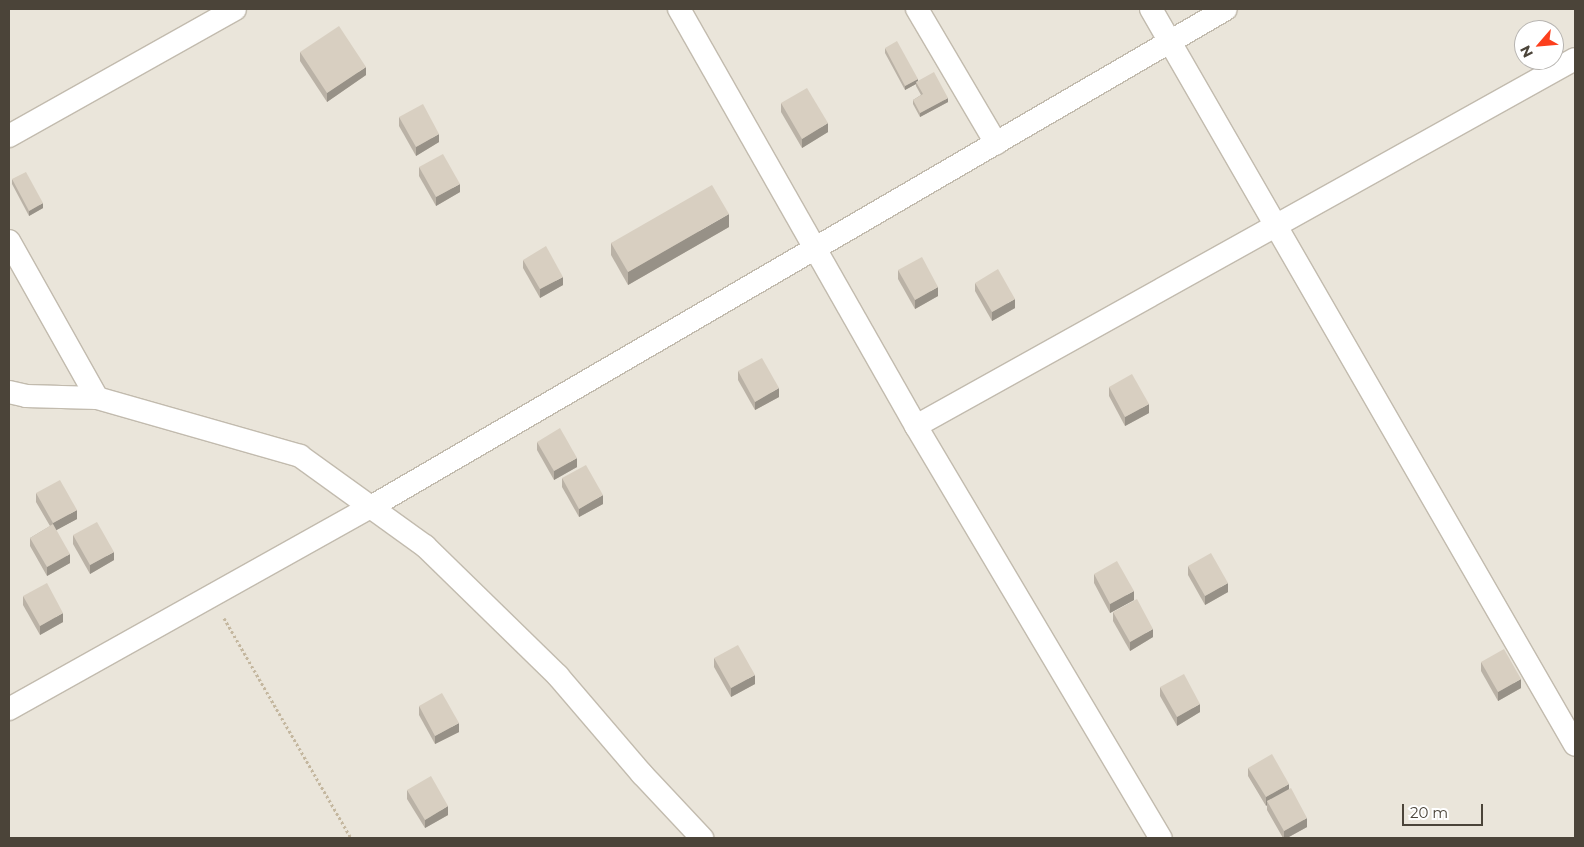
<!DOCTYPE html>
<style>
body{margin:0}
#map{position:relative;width:1584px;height:847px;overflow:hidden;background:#f6f3ec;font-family:Montserrat,sans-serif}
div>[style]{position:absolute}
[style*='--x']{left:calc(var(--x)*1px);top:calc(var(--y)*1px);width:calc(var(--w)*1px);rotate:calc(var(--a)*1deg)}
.residential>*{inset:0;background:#eae5da}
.path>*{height:3px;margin-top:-1.5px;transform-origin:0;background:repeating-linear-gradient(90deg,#c4b79f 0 2.5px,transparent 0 5px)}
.roads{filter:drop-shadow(1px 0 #c2bbae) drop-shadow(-1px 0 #c2bbae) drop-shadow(0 1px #c2bbae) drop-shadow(0 -1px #c2bbae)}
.street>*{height:22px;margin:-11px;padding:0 11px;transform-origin:11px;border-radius:11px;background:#fff}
.wall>*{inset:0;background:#bab2a6}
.shaded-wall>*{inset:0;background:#979187}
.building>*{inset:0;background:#d8cfc1}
span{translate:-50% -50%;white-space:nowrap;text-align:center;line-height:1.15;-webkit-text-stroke:5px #fff;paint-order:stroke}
.frame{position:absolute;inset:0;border:10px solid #4b4439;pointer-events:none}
.north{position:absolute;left:1514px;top:20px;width:50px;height:50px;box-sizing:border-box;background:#fff;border:1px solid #b7b4b0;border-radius:50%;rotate:243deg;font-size:14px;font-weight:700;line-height:20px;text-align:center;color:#4b4439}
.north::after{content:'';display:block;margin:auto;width:18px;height:22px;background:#fc3f1d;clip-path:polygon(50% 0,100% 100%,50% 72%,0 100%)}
.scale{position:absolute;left:1402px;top:804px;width:81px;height:22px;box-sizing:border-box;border:2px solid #4b4439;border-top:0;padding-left:6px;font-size:15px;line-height:18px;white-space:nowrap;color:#4b4439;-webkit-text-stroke:4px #fff;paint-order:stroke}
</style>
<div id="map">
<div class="residential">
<div style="clip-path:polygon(evenodd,9px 9px,1575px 9px,1575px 838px,9px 838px,9px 9px,1524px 30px,1554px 30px,1554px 60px,1524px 60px,1524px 30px)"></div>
</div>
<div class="path">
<div style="--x:224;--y:618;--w:254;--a:60"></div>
</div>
<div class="roads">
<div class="street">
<div style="--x:679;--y:9;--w:480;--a:60.4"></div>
<div style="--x:916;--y:426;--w:479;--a:59.3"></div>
<div style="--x:917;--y:9;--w:156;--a:59.5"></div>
<div style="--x:1151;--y:9;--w:849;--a:60.05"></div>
<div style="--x:9;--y:136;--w:259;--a:-29.3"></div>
<div style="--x:9;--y:241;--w:180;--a:60.7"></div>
<div style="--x:9;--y:392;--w:17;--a:13"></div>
<div style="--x:26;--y:396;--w:71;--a:1.6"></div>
<div style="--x:97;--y:398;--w:211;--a:15.9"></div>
<div style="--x:300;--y:456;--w:154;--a:35.8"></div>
<div style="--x:425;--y:546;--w:186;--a:44.3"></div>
<div style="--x:558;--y:676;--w:129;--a:49.4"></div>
<div style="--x:642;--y:774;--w:88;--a:46.8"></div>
<div style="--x:916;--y:426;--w:754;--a:-29.11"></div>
<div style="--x:9;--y:709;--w:415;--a:-29.2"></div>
<div style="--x:371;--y:507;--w:989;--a:-30.22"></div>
</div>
</div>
<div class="wall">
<div style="clip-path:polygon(885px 48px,918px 81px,948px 102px,920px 117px,913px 104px,913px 100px,921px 95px,916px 86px,916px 84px,905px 90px,885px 53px)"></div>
<div style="clip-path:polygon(300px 52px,366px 75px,327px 102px,300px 61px)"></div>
<div style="clip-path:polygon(781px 103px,828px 132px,802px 148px,781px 112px)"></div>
<div style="clip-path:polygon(399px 117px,439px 142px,416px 156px,399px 126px)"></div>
<div style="clip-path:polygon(419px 167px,460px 192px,436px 206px,419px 176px)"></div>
<div style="clip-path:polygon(12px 179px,43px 208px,29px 216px,12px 184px)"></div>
<div style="clip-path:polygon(729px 227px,628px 285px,611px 255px,611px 243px)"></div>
<div style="clip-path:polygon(523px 260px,563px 285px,540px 298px,523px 268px)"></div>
<div style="clip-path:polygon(898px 270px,938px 296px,915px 309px,898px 279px)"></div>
<div style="clip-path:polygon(975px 283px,1015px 308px,992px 321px,975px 291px)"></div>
<div style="clip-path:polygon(738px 371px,779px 397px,755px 410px,738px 380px)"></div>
<div style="clip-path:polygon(1109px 387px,1149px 413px,1125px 426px,1109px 396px)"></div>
<div style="clip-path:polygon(537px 442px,577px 467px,554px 480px,537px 450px)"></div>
<div style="clip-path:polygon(562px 478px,603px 504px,579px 517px,562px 487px)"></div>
<div style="clip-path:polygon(36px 493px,77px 519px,56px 530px,70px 563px,47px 576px,30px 546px,30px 538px,50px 526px,36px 502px)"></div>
<div style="clip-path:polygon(73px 535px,114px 560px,90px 574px,73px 544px)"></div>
<div style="clip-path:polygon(1188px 566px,1228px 592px,1205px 605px,1188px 575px)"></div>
<div style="clip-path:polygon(1094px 574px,1134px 600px,1110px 613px,1094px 583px)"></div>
<div style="clip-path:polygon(23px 596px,63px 622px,40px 635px,23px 605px)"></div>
<div style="clip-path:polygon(1113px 612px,1153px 637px,1130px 651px,1113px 621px)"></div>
<div style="clip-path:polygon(714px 658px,755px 684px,731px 697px,714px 667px)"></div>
<div style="clip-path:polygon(1481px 662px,1521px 688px,1498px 701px,1481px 671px)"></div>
<div style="clip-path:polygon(1160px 687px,1200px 712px,1177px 726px,1160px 696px)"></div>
<div style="clip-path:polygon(419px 706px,459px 732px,435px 744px,419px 715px)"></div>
<div style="clip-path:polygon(1248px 768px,1289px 790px,1307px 827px,1287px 838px,1283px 838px,1267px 810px,1267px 805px,1266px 806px,1248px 776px)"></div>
<div style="clip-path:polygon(407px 790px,448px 815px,425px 828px,407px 799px)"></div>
</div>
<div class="shaded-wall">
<div style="clip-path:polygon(366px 67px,366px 75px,327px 102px,327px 93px)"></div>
<div style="clip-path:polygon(918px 79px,918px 83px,916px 82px,916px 84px,905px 90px,905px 86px)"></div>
<div style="clip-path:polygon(948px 98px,948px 102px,920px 117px,920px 113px)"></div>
<div style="clip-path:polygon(828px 123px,828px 132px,802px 148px,802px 139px)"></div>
<div style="clip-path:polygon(439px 134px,439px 142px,416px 156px,416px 147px)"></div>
<div style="clip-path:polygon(460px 184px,460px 192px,436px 206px,436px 197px)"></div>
<div style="clip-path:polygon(43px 203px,43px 208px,29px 216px,29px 211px)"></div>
<div style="clip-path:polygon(729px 214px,729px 227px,628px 285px,628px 272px)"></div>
<div style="clip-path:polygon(563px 277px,563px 285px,540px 298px,540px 289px)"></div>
<div style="clip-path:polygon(938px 287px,938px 296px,915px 309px,915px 300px)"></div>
<div style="clip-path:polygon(1015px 299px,1015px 308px,992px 321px,992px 312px)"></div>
<div style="clip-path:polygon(779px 388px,779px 397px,755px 410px,755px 402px)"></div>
<div style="clip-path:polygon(1149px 404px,1149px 413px,1125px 426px,1125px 417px)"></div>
<div style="clip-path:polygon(577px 458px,577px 467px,554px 480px,554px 471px)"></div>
<div style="clip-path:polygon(603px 495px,603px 504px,579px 517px,579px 509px)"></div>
<div style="clip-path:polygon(77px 510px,77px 519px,53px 532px,53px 523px)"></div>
<div style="clip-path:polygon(114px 552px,114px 560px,90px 574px,90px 565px)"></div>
<div style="clip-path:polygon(70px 554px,70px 563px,47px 576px,47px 567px)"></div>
<div style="clip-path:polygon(1228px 583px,1228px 592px,1205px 605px,1205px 596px)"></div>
<div style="clip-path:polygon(1134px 591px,1134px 600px,1110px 613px,1110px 604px)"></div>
<div style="clip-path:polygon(63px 613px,63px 622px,40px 635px,40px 626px)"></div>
<div style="clip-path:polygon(1153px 629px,1153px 637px,1130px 651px,1130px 642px)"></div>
<div style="clip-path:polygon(755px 675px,755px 684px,731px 697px,731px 688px)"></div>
<div style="clip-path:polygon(1521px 679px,1521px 688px,1498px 701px,1498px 692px)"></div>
<div style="clip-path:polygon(1200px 704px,1200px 712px,1177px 726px,1177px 717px)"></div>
<div style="clip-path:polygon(459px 723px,459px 732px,435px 744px,435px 736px)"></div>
<div style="clip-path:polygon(1289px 784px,1289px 793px,1267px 801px,1267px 805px,1266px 806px,1266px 797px)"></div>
<div style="clip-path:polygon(448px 806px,448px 815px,425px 828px,425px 820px)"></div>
<div style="clip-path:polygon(1307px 818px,1307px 827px,1287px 838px,1284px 838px,1284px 831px)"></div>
</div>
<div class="building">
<div style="clip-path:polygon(339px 26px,366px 67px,327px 93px,300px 52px)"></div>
<div style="clip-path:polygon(897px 41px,918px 79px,905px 86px,885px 48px)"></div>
<div style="clip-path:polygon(934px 72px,948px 98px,920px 113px,913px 100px,923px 94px,916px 82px)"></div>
<div style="clip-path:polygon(807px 88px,828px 123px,802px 139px,781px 103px)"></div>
<div style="clip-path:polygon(423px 104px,439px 134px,416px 147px,399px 117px)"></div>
<div style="clip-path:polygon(443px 154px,460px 184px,436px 197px,419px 167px)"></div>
<div style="clip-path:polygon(26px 172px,43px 203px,29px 211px,12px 179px)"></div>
<div style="clip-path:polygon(712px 185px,729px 214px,628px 272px,611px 243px)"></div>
<div style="clip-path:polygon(546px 246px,563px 277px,540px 289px,523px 260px)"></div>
<div style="clip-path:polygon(922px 257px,938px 287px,915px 300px,898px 270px)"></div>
<div style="clip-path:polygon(998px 269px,1015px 299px,992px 312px,975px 283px)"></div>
<div style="clip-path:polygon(762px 358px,779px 388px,755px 402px,738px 371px)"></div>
<div style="clip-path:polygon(1132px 374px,1149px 404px,1125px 417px,1109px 387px)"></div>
<div style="clip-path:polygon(560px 428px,577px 458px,554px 471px,537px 442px)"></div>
<div style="clip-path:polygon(586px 465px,603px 495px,579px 509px,562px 478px)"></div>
<div style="clip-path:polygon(60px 480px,77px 510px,53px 523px,36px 493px)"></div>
<div style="clip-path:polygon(97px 522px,114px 552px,90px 565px,73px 535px)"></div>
<div style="clip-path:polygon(53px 524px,70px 554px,47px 567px,30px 538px)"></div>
<div style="clip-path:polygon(1211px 553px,1228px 583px,1205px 596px,1188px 566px)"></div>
<div style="clip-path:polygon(1117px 561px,1134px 591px,1110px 604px,1094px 574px)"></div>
<div style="clip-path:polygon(47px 583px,63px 613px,40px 626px,23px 596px)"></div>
<div style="clip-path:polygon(1137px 599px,1153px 629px,1130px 642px,1113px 612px)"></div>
<div style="clip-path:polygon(738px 645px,755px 675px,731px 688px,714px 658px)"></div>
<div style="clip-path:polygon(1504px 649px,1521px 679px,1498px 692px,1481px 662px)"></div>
<div style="clip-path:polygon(1184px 674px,1200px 704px,1177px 717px,1160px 687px)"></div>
<div style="clip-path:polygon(442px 693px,459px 723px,435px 736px,419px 706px)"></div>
<div style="clip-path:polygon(1272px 754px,1289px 784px,1266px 797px,1248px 768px)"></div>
<div style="clip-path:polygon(431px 776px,448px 806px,425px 820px,407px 790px)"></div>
<div style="clip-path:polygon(1291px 788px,1307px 818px,1284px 831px,1267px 801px)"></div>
</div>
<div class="frame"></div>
<div class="north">N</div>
<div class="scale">20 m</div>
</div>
